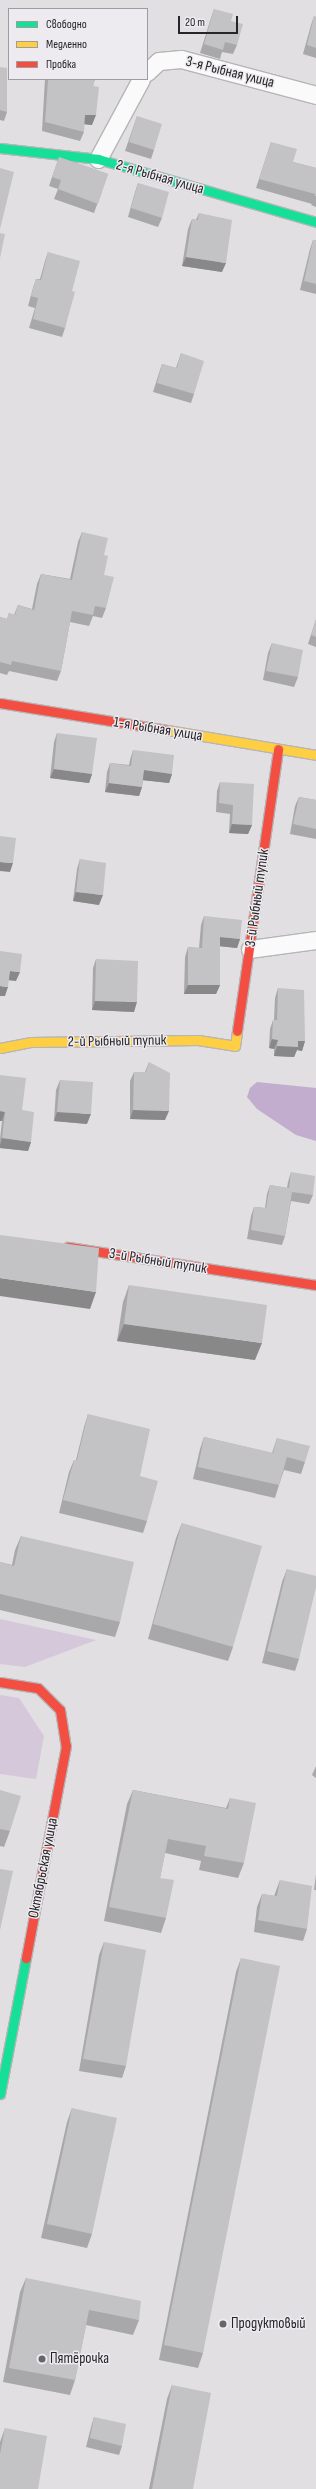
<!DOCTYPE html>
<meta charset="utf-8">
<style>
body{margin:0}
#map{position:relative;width:316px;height:2489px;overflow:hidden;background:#e1dfe2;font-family:"Sofia Sans Condensed",sans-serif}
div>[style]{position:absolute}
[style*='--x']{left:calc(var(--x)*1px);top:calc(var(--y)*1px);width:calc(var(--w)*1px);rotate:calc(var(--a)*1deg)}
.green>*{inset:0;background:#d4c8da}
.water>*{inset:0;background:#c2adcf}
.roads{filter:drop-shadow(1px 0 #b6b5b7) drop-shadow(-1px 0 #b6b5b7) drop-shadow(0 1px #b6b5b7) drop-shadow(0 -1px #b6b5b7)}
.street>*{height:17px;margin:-8.5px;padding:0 8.5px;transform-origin:8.5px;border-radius:8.5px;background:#fafafb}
.fast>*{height:9px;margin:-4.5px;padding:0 4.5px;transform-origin:4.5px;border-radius:4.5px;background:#16e098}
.slow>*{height:9px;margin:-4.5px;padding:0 4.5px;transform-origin:4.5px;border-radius:4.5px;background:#ffcf43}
.jam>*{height:9px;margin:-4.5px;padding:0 4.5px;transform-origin:4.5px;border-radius:4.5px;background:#f24e42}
.wall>*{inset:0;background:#a8a7a9}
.shaded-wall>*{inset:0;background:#888889}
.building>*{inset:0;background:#c3c2c4}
.dots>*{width:11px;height:11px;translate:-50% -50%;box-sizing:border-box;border:2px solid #eeebf0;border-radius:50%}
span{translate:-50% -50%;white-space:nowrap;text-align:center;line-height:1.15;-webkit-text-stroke:3px #eeebf0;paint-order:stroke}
.street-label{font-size:15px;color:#262527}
.poi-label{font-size:15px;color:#262527}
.left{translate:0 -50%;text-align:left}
.legend{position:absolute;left:8px;top:8px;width:140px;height:72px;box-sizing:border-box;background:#eeebf0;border:1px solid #9e9ca0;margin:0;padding:5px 7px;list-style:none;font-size:12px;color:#262527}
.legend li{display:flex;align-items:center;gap:8px;height:20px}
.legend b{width:20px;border:1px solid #9e9ca0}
.scale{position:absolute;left:178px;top:16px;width:60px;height:18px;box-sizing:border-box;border:2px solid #262527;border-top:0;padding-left:5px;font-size:12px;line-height:14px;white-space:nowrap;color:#262527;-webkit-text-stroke:3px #eeebf0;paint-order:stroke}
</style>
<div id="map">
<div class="green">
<div style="clip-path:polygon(0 1619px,96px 1640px,25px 1667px,0 1664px)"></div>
<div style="clip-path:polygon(0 1695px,19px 1698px,44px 1736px,36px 1779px,0 1774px)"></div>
</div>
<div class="water">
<div style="clip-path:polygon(257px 1082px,316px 1088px,316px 1141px,296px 1135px,257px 1109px,247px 1097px,250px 1088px)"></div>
</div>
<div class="roads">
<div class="street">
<div style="--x:147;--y:72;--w:16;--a:-43"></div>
<div style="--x:159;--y:61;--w:22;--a:-5"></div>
<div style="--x:181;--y:59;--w:140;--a:14.9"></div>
<div style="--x:98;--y:159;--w:91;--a:-61.7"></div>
<div style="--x:250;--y:949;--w:67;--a:-7.8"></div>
</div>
<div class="fast">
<div style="--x:0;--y:148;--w:99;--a:6.4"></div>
<div style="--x:98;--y:159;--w:227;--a:16.1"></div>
<div style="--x:0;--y:2094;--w:138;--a:-79.2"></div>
</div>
<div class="slow">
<div style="--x:167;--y:730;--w:151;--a:9.5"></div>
<div style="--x:0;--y:1048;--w:32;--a:-11"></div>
<div style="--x:31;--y:1042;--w:167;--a:-0.7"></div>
<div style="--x:198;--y:1040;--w:37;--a:9"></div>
<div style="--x:235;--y:1046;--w:15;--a:-82"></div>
</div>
<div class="jam">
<div style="--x:0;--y:703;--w:169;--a:9.2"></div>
<div style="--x:237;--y:1031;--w:285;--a:-81.7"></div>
<div style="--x:68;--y:1247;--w:251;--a:8.7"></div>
<div style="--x:0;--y:1682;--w:38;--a:9"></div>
<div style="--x:38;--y:1688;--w:31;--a:45"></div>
<div style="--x:60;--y:1710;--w:36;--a:81"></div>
<div style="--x:66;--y:1746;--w:216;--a:100.7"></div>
</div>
</div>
<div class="wall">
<div style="clip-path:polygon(214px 9px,231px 21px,237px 45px,233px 54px,222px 52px,220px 59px,200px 53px,211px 18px)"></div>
<div style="clip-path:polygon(314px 16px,316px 17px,316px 58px,303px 54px,311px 25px)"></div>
<div style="clip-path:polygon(0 67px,7px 112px,4px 121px,0 120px)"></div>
<div style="clip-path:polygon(45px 79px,95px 79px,93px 86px,92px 125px,84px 124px,84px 132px,80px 141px,42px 131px)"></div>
<div style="clip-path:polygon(137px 116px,154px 150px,151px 159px,125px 151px)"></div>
<div style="clip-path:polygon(271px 142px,293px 162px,316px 168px,316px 207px,311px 205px,312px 204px,256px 188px)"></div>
<div style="clip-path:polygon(59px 157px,108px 174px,94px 213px,54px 199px,58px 189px,49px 186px)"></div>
<div style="clip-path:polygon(138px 183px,162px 218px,158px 227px,128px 217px,135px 192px)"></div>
<div style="clip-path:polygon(199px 213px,222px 272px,182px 266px,188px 229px,192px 219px,196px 220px)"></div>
<div style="clip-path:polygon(313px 240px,316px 240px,316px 294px,300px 290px,310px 249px)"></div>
<div style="clip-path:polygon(48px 252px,72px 291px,65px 328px,62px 337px,29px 328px,35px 308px,28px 306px,33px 288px,36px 279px,40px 279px,45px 261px)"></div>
<div style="clip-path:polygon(181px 353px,194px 394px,191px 403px,153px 392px,159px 373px,162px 364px,176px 368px)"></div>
<div style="clip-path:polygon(82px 532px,104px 555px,104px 575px,106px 608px,102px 618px,93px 616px,89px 626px,70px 622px,61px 671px,57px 681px,9px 671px,7px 675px,0 673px,0 617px,7px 619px,9px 613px,14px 615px,18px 605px,32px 609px,37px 584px,41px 574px,70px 579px,78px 542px)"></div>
<div style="clip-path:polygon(316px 619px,316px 647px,308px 644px)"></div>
<div style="clip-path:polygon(272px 643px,298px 677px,294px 687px,263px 680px,268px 653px)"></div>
<div style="clip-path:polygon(57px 733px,92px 774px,89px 783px,50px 778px,54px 742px)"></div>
<div style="clip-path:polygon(133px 750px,172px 774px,169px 783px,143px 780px,142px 787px,139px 796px,105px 792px,107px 772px,110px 763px,129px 765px,130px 760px)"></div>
<div style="clip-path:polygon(220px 782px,252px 825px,248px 834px,229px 833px,230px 814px,216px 812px,217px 791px)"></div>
<div style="clip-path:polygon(299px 797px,316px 800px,316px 839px,290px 834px,295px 806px)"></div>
<div style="clip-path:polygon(80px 859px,99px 905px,73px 901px,77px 869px)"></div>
<div style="clip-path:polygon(204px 916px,240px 939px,237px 948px,220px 946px,220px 985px,216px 994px,184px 994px,185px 957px,188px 947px,199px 948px,201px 925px)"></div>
<div style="clip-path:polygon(96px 959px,134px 1012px,92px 1010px,93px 968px)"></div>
<div style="clip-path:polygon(278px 988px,305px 1041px,302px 1051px,297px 1050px,294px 1057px,274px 1056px,274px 1049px,269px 1048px,270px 1029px,273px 1020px,274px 1020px,275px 998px)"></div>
<div style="clip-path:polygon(149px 1062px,165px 1120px,130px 1119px,130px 1081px,134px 1072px,145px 1072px)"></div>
<div style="clip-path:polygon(0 1075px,22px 1110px,31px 1142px,28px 1151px,0 1148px,0 1139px,2px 1121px,0 1121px)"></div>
<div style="clip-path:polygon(60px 1080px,87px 1124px,54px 1121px,56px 1090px)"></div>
<div style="clip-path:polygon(291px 1172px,313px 1195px,309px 1204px,291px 1201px,285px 1236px,282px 1245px,247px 1239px,251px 1216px,254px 1207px,265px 1208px,267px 1194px,270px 1185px,287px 1188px,288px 1182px)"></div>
<div style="clip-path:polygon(129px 1285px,255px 1360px,117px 1341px,123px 1302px)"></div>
<div style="clip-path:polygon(88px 1414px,140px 1476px,147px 1521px,143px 1533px,59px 1513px,69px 1472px,74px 1460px,76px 1460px,84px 1427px)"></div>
<div style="clip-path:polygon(204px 1437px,272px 1453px,277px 1438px,305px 1462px,301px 1474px,284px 1470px,279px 1485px,275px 1498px,193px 1479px,200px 1449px)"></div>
<div style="clip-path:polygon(182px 1523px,233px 1647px,228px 1661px,148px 1639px,176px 1538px)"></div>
<div style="clip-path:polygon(21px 1536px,120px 1622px,115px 1637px,0 1610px,0 1562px,12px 1565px,15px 1550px)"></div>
<div style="clip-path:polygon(287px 1569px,299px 1659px,295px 1671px,262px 1663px,282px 1582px)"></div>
<div style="clip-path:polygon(316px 1766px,316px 1778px,312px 1775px)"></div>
<div style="clip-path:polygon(0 1790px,10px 1831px,4px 1847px,0 1846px)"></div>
<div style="clip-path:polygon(133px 1790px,226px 1808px,230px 1798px,244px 1863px,238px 1878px,199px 1870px,201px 1861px,165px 1853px,160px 1878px,166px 1918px,161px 1933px,104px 1921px,127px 1804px)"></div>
<div style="clip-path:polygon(316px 1874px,316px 1890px,314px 1890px)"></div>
<div style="clip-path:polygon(280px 1880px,307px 1929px,303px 1941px,254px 1932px,257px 1907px,262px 1894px,274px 1896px)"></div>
<div style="clip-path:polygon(104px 1942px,126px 2066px,122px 2078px,79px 2071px,99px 1955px)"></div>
<div style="clip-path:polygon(241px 1958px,203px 2353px,198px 2368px,159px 2360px,236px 1972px)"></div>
<div style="clip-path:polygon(72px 2108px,92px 2234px,87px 2248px,41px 2238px,67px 2122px)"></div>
<div style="clip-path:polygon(26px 2278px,139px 2320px,133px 2335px,86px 2325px,75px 2380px,70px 2395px,3px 2382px,20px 2292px)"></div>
<div style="clip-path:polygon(172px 2385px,193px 2489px,149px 2489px,167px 2399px)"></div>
<div style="clip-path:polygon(94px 2417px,122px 2446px,119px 2455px,86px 2447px,91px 2427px)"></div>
<div style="clip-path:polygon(5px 2428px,0 2489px,0 2442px)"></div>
</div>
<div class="shaded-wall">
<div style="clip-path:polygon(85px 115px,96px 115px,92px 125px,82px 124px)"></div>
<div style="clip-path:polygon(186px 257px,226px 263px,222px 272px,182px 266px)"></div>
<div style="clip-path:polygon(54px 769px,92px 774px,89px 783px,50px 778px)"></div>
<div style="clip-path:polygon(144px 770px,172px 774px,169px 783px,141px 780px)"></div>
<div style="clip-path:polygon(109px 783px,142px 787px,139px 796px,105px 792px)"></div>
<div style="clip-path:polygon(232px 824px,252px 825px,248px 834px,229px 833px)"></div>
<div style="clip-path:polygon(0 862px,13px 863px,10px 872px,0 871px)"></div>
<div style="clip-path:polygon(76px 892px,103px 895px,99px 905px,73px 901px)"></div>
<div style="clip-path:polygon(220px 937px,240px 939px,237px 948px,217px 946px)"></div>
<div style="clip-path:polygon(10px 971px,20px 972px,16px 981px,6px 980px)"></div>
<div style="clip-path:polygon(188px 985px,220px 985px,216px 994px,184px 994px)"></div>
<div style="clip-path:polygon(0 986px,8px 987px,5px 996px,0 996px)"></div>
<div style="clip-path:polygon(95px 1001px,137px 1002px,134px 1012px,92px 1010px)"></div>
<div style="clip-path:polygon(272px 1039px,278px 1040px,274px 1049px,269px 1048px)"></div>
<div style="clip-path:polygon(298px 1041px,305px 1041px,302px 1051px,297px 1050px,294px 1057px,274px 1056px,277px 1046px)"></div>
<div style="clip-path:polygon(133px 1110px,169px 1111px,165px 1120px,130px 1119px)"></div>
<div style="clip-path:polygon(0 1111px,5px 1112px,2px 1121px,0 1121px)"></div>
<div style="clip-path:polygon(57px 1112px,91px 1114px,87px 1124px,54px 1121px)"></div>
<div style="clip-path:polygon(2px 1138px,31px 1142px,28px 1151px,0 1148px,0 1145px)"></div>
<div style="clip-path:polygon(0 1278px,96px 1292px,90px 1309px,0 1296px)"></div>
<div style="clip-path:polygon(124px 1324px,262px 1343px,255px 1360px,117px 1341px)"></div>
</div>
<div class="building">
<div style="clip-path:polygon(214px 9px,233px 14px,231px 21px,243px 24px,237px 45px,225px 42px,223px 50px,204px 44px)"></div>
<div style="clip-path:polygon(314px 16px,316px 17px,316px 48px,307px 45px)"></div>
<div style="clip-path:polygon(0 67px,7px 68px,7px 112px,0 110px)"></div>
<div style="clip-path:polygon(48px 79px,95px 79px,93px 86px,99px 87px,96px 115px,85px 115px,84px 132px,45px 122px)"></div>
<div style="clip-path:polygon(137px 116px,162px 124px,154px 150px,129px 142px)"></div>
<div style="clip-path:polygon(271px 142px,297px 149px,293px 162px,316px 168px,316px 196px,315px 196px,315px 194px,259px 179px)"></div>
<div style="clip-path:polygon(59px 157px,108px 174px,98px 204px,58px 189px,61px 180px,52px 177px)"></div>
<div style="clip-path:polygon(0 168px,14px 172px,0 229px)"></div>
<div style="clip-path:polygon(138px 183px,169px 192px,162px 218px,131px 208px)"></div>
<div style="clip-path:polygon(199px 213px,232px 220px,226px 263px,186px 257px,192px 219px,198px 220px)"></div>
<div style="clip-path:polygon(0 233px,5px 234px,0 258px)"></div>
<div style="clip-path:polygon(313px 240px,316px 240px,316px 284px,304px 281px)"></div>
<div style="clip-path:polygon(48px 252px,80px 261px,72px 291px,75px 292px,65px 328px,33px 319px,38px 298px,31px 296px,36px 279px,41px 280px)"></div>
<div style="clip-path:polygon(181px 353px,204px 361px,194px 394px,157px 383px,162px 364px,177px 368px)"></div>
<div style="clip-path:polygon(82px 532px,108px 538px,104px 555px,108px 556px,104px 575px,114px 577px,106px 608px,95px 606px,93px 615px,72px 611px,61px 671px,12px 661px,11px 665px,0 662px,0 617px,7px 619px,9px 613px,15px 615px,18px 605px,34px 610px,41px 574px,72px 580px)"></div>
<div style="clip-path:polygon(316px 620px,316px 637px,311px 635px)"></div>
<div style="clip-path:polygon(272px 643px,303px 650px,298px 677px,266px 671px)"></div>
<div style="clip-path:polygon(57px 733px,97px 738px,92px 774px,54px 769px)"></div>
<div style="clip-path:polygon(133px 750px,174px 755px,172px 774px,144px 770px,142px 787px,109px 783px,110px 763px,131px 766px)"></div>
<div style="clip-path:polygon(220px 782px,254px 784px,252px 825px,232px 824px,233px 805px,219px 803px)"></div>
<div style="clip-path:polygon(299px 797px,316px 800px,316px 829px,293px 824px)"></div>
<div style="clip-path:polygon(0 836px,16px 838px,13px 863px,0 862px)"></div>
<div style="clip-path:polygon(80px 859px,106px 863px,103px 895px,76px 892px)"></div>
<div style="clip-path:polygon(204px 916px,242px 920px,240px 939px,220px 937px,220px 985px,188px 985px,188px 947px,202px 948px)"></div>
<div style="clip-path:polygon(0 951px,22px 954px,20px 972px,10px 971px,8px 987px,0 986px)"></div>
<div style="clip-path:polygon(96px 959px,138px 961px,137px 1002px,95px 1001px)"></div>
<div style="clip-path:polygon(278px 988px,304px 990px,305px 1041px,298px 1041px,298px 1047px,277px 1046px,278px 1040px,272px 1039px,273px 1020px,277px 1020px)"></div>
<div style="clip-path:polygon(149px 1062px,170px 1073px,169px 1111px,133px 1110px,134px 1072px,146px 1072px)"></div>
<div style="clip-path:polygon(0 1075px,26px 1078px,22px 1110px,34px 1112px,31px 1142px,2px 1138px,5px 1112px,0 1111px)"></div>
<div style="clip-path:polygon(60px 1080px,93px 1082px,91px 1114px,57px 1112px)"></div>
<div style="clip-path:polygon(291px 1172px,315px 1176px,313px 1195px,292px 1192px,285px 1236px,251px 1230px,254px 1207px,266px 1208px,270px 1185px,289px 1188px)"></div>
<div style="clip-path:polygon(0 1235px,99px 1248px,96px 1292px,0 1278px)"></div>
<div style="clip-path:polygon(129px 1285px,267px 1305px,262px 1343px,124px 1324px)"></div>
<div style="clip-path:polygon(88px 1414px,150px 1429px,140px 1476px,158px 1481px,147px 1521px,63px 1500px,74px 1460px,77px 1460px)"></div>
<div style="clip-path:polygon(204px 1437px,273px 1453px,277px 1438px,310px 1446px,305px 1462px,287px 1457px,279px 1485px,198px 1467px)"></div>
<div style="clip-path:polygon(182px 1523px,262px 1546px,233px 1647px,153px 1624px)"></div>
<div style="clip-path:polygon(21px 1536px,134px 1562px,120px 1622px,0 1594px,0 1562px,14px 1566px)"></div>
<div style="clip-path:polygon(287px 1569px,316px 1576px,316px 1587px,299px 1659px,267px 1651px)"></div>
<div style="clip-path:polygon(0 1790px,21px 1796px,10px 1831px,0 1829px)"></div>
<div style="clip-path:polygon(133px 1790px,228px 1809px,230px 1798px,256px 1803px,244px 1863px,204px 1856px,206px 1846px,168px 1839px,160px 1878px,174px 1880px,166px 1918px,109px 1907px)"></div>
<div style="clip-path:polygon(0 1869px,13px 1871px,0 1930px)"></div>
<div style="clip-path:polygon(280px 1880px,312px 1886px,307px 1929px,258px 1920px,262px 1894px,277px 1896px)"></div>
<div style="clip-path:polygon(104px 1942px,146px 1950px,126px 2066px,83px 2059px)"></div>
<div style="clip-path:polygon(241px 1958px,280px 1966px,203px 2353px,164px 2345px)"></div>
<div style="clip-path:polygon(72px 2108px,117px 2118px,92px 2234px,47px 2224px)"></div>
<div style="clip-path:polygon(26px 2278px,141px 2301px,139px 2320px,89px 2310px,75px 2380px,9px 2368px)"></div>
<div style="clip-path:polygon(172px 2385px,211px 2393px,193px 2489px,152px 2489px)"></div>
<div style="clip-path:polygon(94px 2417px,126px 2424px,122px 2446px,90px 2438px)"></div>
<div style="clip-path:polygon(5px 2428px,47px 2436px,38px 2489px,0 2489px,0 2454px)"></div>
</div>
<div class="dots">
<div style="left:223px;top:2324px;background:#676668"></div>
<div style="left:42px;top:2359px;background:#676668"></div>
</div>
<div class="street-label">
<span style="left:230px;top:72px;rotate:14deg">3-я Рыбная улица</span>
<span style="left:160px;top:177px;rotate:16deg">2-я Рыбная улица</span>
<span style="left:158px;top:729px;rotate:9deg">1-я Рыбная улица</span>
<span style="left:257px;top:898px;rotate:-82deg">3-й Рыбный тупик</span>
<span style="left:117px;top:1041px;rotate:-1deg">2-й Рыбный тупик</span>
<span style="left:158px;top:1261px;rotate:9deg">3-й Рыбный тупик</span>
<span style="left:43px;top:1868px;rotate:-79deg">Октябрьская улица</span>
</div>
<div class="poi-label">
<span class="left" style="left:231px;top:2324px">Продуктовый</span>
<span class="left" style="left:50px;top:2359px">Пятёрочка</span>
</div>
<ul class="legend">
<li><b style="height:5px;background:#16e098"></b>Свободно</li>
<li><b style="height:5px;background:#ffcf43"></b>Медленно</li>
<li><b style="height:5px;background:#f24e42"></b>Пробка</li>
</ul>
<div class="scale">20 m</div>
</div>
